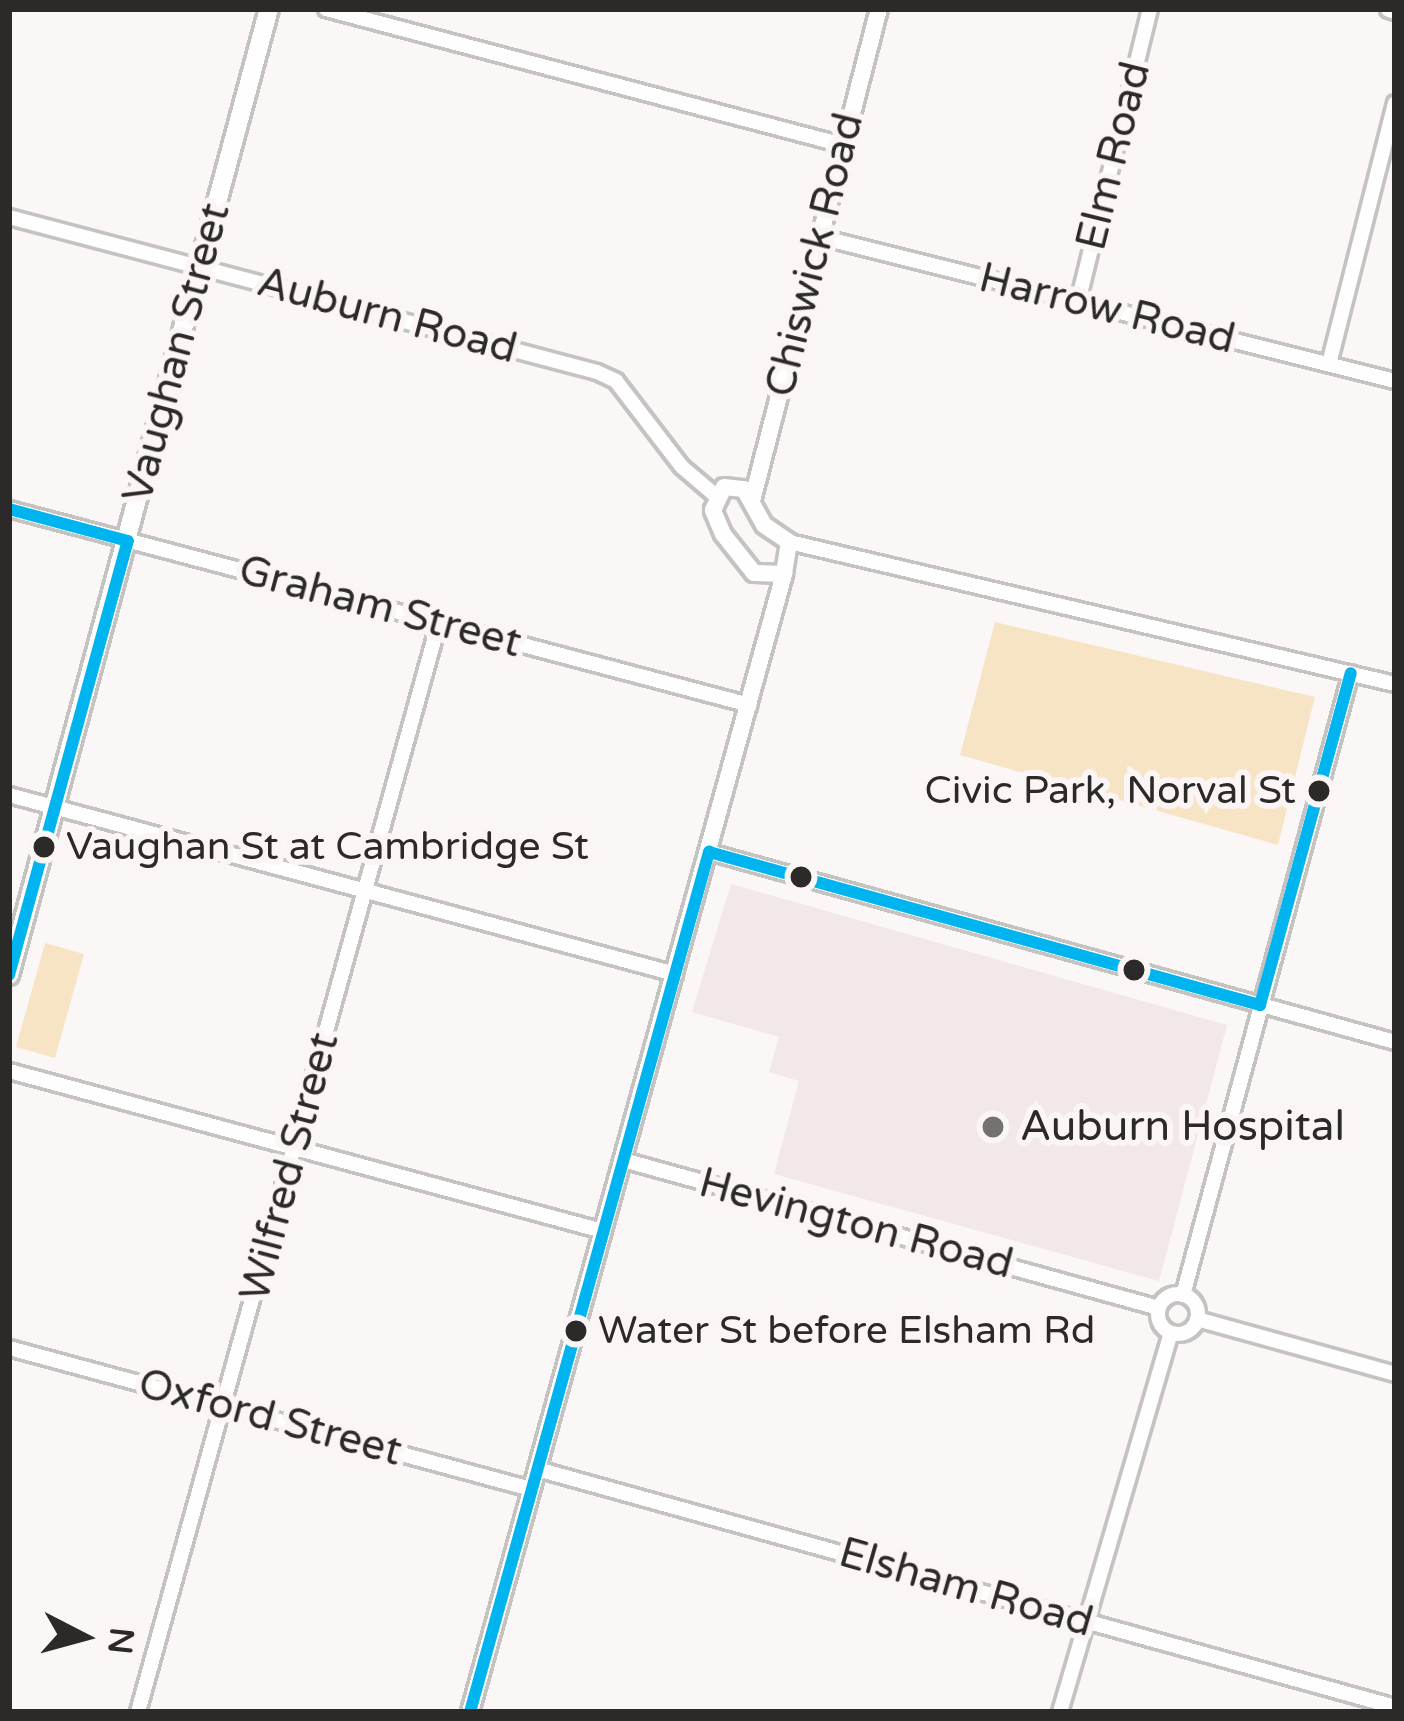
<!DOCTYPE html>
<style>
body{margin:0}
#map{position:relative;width:1404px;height:1721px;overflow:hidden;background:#faf7f6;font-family:"Varela Round",sans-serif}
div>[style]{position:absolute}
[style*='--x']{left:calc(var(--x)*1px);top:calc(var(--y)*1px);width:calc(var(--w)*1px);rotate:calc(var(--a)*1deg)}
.built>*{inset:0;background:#f1e8e7}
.green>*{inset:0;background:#f7e4c4}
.roads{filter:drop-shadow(3px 0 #c5c3c2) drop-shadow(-3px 0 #c5c3c2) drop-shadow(0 3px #c5c3c2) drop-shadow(0 -3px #c5c3c2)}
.minor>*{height:14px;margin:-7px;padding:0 7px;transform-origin:7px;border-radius:7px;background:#fefefe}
.minor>.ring{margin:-7px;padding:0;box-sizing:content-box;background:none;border:14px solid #fefefe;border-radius:50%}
.tertiary>*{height:16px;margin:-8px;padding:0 8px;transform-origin:8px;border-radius:8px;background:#fefefe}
.secondary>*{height:18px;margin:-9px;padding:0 9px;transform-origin:9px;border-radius:9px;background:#fefefe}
.bus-1>*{height:12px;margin:-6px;padding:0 6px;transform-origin:6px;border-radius:6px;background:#00b5ef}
.dots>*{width:33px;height:33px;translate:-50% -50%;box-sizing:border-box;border:6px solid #fbf6f5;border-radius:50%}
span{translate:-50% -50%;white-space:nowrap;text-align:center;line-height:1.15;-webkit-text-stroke:12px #fbf6f5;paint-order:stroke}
.bus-label{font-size:39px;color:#2b2a29}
.right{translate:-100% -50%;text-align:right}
.left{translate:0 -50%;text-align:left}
.street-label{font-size:42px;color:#2b2a29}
.poi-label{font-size:42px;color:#2b2a29}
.frame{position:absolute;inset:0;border:12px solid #2b2a29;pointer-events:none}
.north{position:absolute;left:24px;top:1577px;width:120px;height:120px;-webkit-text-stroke:9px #fbf6f5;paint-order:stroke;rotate:96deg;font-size:33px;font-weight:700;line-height:48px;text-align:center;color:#2b2a29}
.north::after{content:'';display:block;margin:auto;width:42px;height:54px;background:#2b2a29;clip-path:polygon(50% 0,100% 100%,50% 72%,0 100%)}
</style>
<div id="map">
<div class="built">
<div style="clip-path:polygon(731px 884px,1227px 1025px,1159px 1281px,774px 1174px,799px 1081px,769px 1072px,779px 1037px,692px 1012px)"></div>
</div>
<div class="green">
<div style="clip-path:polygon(995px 622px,1315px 697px,1278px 845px,960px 755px)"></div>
<div style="clip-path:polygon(45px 943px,84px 954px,55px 1058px,16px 1047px)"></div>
</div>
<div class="roads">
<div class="minor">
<div style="--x:326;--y:9;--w:535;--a:14.74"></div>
<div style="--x:9;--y:217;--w:608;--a:14.77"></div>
<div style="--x:597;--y:372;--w:21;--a:25"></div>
<div style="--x:616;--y:381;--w:108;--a:52.5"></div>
<div style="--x:682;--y:467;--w:43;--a:40.3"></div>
<div style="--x:820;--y:237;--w:593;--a:14.06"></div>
<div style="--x:1078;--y:302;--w:302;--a:-76.2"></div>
<div style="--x:1329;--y:364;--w:269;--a:-75.8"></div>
<div style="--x:9;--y:509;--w:766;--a:14.82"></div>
<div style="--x:789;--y:542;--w:622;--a:13.19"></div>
<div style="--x:9;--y:795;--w:690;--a:15.04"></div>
<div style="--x:709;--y:852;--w:712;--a:15.48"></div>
<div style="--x:9;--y:1071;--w:615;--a:15.08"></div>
<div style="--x:623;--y:1160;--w:556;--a:15.44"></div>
<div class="ring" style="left:1158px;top:1294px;width:26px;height:26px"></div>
<div style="--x:1183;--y:1295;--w:644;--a:-74.89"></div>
<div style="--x:1197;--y:1319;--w:205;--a:15.5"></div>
<div style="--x:9;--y:1348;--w:541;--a:15.12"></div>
<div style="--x:537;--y:1469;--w:890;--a:15.5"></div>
<div style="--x:138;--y:1712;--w:1131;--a:-74.56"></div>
<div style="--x:1060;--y:1712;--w:395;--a:-73.7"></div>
</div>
<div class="tertiary">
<div style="--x:1389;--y:9;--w:6;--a:18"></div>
<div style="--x:724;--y:487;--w:20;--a:6"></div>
<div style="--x:744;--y:489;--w:41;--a:60.9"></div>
<div style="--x:764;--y:525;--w:30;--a:34"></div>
<div style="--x:789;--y:542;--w:32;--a:99"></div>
<div style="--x:784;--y:574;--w:30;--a:-178"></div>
<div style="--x:754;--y:573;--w:50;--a:-128.5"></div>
<div style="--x:723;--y:534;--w:26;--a:-113"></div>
<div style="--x:713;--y:510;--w:25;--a:-64"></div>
<div style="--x:752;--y:501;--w:508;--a:-75.53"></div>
<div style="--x:470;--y:1712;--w:1181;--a:-74.57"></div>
</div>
<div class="secondary">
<div style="--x:9;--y:975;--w:1000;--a:-74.94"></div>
</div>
</div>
<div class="bus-1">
<div style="--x:9;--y:509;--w:123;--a:15.1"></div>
<div style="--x:709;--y:852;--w:572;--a:15.52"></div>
<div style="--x:9;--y:975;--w:450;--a:-74.7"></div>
<div style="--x:1260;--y:1005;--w:344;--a:-74.7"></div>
<div style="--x:470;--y:1712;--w:893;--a:-74.47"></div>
</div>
<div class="dots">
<div style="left:1319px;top:791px;background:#2b2a29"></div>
<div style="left:44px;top:847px;background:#2b2a29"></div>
<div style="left:801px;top:877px;background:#2b2a29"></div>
<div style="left:1134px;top:970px;background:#2b2a29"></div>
<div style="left:993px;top:1127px;background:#737271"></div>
<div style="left:576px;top:1331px;background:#2b2a29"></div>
</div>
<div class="bus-label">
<span class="right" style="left:1296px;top:791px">Civic Park, Norval St</span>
<span class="left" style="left:66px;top:847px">Vaughan St at Cambridge St</span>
<span class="left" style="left:598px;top:1331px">Water St before Elsham Rd</span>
</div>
<div class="street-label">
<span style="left:1114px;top:156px;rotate:-76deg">Elm Road</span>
<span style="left:815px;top:255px;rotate:-76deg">Chiswick Road</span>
<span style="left:1107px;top:309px;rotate:14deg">Harrow Road</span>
<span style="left:387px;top:316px;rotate:15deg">Auburn Road</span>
<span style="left:177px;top:353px;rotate:-75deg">Vaughan Street</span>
<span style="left:380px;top:607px;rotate:15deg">Graham Street</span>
<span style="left:290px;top:1167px;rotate:-75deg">Wilfred Street</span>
<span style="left:856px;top:1224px;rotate:15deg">Hevington Road</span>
<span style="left:270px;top:1418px;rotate:15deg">Oxford Street</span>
<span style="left:966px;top:1588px;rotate:16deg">Elsham Road</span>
</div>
<div class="poi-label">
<span class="left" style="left:1020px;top:1127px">Auburn Hospital</span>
</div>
<div class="frame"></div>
<div class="north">N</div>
</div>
